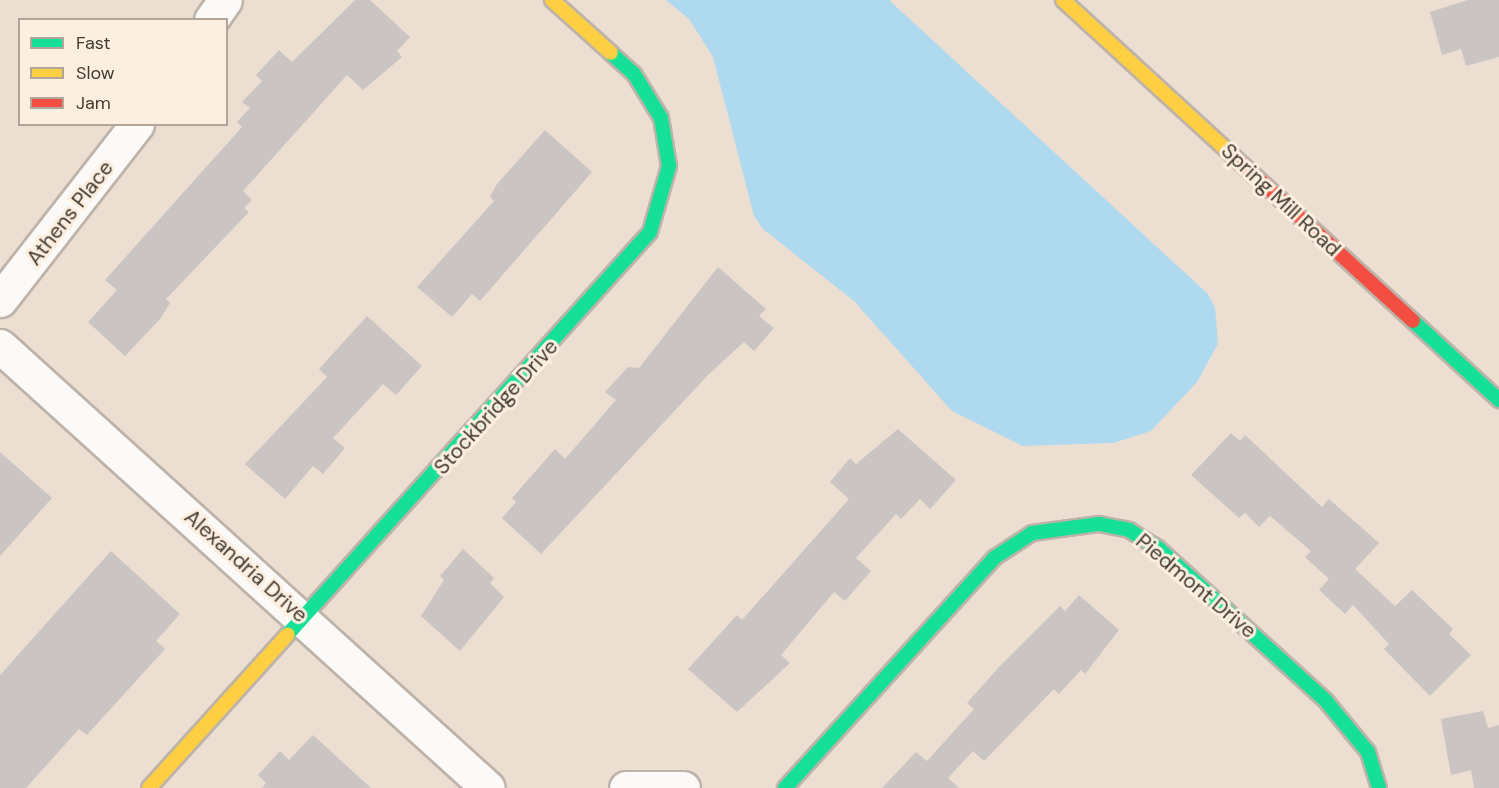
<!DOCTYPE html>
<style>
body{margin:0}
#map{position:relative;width:1499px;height:788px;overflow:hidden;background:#ecdfd2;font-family:"DM Sans",sans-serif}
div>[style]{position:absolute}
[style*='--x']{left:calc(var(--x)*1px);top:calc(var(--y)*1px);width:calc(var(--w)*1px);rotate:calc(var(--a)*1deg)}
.water>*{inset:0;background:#aed9ef}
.building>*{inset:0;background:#cac4c3}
.roads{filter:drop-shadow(2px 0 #bdb3a9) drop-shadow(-2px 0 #bdb3a9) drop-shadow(0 2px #bdb3a9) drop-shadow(0 -2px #bdb3a9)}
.street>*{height:33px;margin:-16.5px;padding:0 16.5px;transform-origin:16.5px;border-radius:16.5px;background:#fcfaf8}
.fast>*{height:14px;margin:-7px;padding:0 7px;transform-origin:7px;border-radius:7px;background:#16e098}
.slow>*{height:14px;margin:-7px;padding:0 7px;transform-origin:7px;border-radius:7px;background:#ffcf43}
.jam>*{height:14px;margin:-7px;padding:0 7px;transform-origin:7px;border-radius:7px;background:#f24e42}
span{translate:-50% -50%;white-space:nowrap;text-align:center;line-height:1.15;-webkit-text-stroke:6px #fcefe0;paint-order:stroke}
.street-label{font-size:21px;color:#423930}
.legend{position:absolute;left:18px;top:18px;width:210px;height:108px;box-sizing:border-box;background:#fcefe0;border:2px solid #b2a69a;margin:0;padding:8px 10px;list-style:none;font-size:18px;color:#423930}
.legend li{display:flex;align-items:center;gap:12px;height:30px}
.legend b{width:30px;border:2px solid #b2a69a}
</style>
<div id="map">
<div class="water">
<div style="clip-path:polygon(666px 0,889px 0,1208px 294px,1215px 307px,1218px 344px,1197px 382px,1151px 431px,1113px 443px,1023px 446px,952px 411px,854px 301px,763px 229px,754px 216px,713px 57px,689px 19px)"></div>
</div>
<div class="building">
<div style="clip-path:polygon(355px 0,370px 0,410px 37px,397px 51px,402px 57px,363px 90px,347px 75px,243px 191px,252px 200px,244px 208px,249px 212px,166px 299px,170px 303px,161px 318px,125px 356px,88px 322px,117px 290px,105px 280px,242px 127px,237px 122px,250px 108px,242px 102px,262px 81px,256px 75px,279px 50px,292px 62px)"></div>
<div style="clip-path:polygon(1468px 0,1499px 0,1499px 57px,1466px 66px,1461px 49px,1442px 55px,1430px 12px)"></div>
<div style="clip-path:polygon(545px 130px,592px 172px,480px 301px,472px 294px,452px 317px,417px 287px,494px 201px,490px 197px,497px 184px)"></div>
<div style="clip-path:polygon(718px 267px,766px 309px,759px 316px,774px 328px,754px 351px,744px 342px,709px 374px,541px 554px,502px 518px,516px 502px,512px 498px,555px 449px,565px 459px,616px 400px,605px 392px,628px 367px,639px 368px)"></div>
<div style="clip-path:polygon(367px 316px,422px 366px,396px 395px,383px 384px,333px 438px,345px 448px,323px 474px,313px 466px,285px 499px,245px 464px,327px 377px,319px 369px)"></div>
<div style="clip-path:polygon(898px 429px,956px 480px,930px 509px,920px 499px,901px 519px,896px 514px,856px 558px,871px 571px,845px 601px,834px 592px,781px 655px,790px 663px,737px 712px,688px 669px,737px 615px,742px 620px,849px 499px,830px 482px,850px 458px,856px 464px)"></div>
<div style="clip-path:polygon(1231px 433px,1240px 441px,1245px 435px,1322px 507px,1329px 499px,1379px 543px,1355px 569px,1395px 606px,1412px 590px,1453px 629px,1449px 634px,1471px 655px,1430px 696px,1384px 649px,1389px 644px,1353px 605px,1345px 614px,1319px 590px,1329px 579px,1305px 557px,1311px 551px,1270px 516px,1259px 527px,1245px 513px,1239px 518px,1191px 475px)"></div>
<div style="clip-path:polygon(0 452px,52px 498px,0 556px)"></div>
<div style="clip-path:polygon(463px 549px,494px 578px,490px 583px,504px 597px,460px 651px,421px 616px,444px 580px,440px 576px)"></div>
<div style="clip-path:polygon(111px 551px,180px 614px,156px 641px,165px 649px,87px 735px,79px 729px,26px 788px,0 788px,0 675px)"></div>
<div style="clip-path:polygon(1079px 595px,1119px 630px,1085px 674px,1081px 670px,1059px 694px,1054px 689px,984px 761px,973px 751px,948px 778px,959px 788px,882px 788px,916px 752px,927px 761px,974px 709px,967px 703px,999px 667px,1060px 606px,1065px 611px)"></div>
<div style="clip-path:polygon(1483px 711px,1488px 728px,1499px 725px,1499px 788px,1474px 788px,1471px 770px,1451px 775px,1441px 719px)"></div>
<div style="clip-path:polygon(313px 735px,371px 788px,262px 788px,266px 783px,258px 775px,280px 751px,289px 760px)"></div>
</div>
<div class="roads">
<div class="street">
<div style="--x:211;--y:20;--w:24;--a:-55"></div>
<div style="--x:0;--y:300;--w:223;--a:-52.1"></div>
<div style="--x:0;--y:346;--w:658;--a:42.17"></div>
<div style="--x:626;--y:788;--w:57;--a:0"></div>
</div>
<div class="fast">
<div style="--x:1413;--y:321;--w:117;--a:42.6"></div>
<div style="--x:288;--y:634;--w:541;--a:-48"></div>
<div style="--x:650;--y:232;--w:69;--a:-73.9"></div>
<div style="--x:669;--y:166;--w:49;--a:-99.5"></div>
<div style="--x:661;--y:118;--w:52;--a:-121.5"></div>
<div style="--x:634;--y:74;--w:31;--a:-138"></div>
<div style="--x:785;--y:788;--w:311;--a:-47.7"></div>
<div style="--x:994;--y:558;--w:45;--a:-33.3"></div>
<div style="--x:1032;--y:533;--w:68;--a:-7.7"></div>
<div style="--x:1099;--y:524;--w:31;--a:11"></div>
<div style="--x:1129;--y:530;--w:34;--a:32"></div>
<div style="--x:1158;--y:548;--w:227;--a:42.3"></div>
<div style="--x:1326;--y:701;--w:66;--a:50.5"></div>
<div style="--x:1368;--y:752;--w:38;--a:73"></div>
</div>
<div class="slow">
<div style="--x:552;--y:0;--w:79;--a:41.9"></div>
<div style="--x:1063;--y:0;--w:231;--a:42.5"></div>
<div style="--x:149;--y:788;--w:207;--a:-47.9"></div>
</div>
<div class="jam">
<div style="--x:1233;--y:156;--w:244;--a:42.5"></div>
</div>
</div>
<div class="street-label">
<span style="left:1281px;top:200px;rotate:43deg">Spring Mill Road</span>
<span style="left:70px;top:213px;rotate:-52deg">Athens Place</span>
<span style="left:496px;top:407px;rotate:-48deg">Stockbridge Drive</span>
<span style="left:246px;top:566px;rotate:42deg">Alexandria Drive</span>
<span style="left:1196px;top:586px;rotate:40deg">Piedmont Drive</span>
</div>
<ul class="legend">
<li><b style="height:8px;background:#16e098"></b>Fast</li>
<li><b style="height:8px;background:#ffcf43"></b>Slow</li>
<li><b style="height:8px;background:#f24e42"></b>Jam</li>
</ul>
</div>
